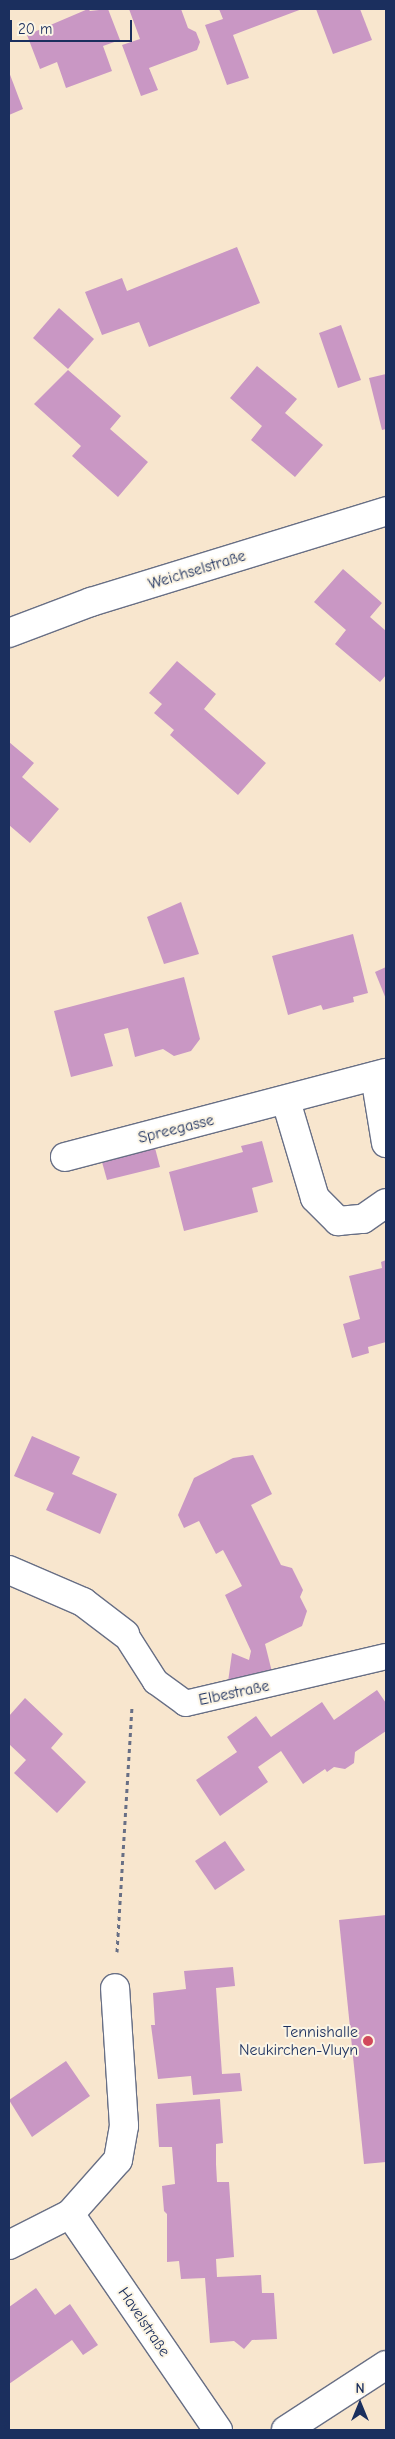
<!DOCTYPE html>
<meta charset="utf-8">
<style>
body{margin:0}
#map{position:relative;width:395px;height:2439px;overflow:hidden;background:#f8e6ce;font-family:"Comic Neue",sans-serif}
div>[style]{position:absolute}
[style*='--x']{left:calc(var(--x)*1px);top:calc(var(--y)*1px);width:calc(var(--w)*1px);rotate:calc(var(--a)*1deg)}
.building>*{inset:0;background:#c997c4}
.path>*{height:3px;margin-top:-1.5px;transform-origin:0;background:repeating-linear-gradient(90deg,#686f85 0 4px,transparent 0 8px)}
.roads{filter:drop-shadow(1px 0 #686f85) drop-shadow(-1px 0 #686f85) drop-shadow(0 1px #686f85) drop-shadow(0 -1px #686f85)}
.service>*{height:25px;margin:-12.5px;padding:0 12.5px;transform-origin:12.5px;border-radius:12.5px;background:#fff}
.minor>*{height:28px;margin:-14px;padding:0 14px;transform-origin:14px;border-radius:14px;background:#fff}
.tertiary>*{height:28px;margin:-14px;padding:0 14px;transform-origin:14px;border-radius:14px;background:#fff}
.dots>*{width:14px;height:14px;translate:-50% -50%;box-sizing:border-box;border:2px solid #fcf5e5;border-radius:50%}
span{translate:-50% -50%;white-space:nowrap;text-align:center;line-height:1.15;-webkit-text-stroke:4px #fcf5e5;paint-order:stroke}
.street-label{font-size:16px;color:#1b2f5e}
.poi-label{font-size:16px;color:#1b2f5e}
.right{translate:-100% -50%;text-align:right}
.frame{position:absolute;inset:0;border:10px solid #1b2f5e;pointer-events:none}
.north{position:absolute;left:335px;top:2379px;width:50px;height:50px;-webkit-text-stroke:4px #fcf5e5;paint-order:stroke;rotate:0deg;font-size:14px;font-weight:700;line-height:20px;text-align:center;color:#1b2f5e}
.north::after{content:'';display:block;margin:auto;width:18px;height:22px;background:#1b2f5e;clip-path:polygon(50% 0,100% 100%,50% 72%,0 100%)}
.scale{position:absolute;left:10px;top:20px;width:122px;height:22px;box-sizing:border-box;border:2px solid #1b2f5e;border-top:0;padding-left:6px;font-size:15px;line-height:18px;white-space:nowrap;color:#1b2f5e;-webkit-text-stroke:4px #fcf5e5;paint-order:stroke}
</style>
<div id="map">
<div class="building">
<div style="clip-path:polygon(88px 9px,90px 11px,108px 9px,120px 40px,103px 46px,112px 71px,66px 88px,57px 62px,40px 69px,27px 35px)"></div>
<div style="clip-path:polygon(129px 9px,181px 9px,188px 28px,196px 32px,200px 42px,197px 50px,149px 68px,158px 90px,141px 96px,122px 45px,140px 39px)"></div>
<div style="clip-path:polygon(219px 9px,302px 9px,233px 35px,249px 78px,227px 85px,205px 25px,223px 19px)"></div>
<div style="clip-path:polygon(316px 9px,360px 9px,372px 40px,333px 54px)"></div>
<div style="clip-path:polygon(9px 72px,23px 109px,9px 115px)"></div>
<div style="clip-path:polygon(237px 247px,260px 303px,149px 347px,139px 322px,102px 335px,85px 292px,122px 278px,127px 291px)"></div>
<div style="clip-path:polygon(59px 308px,94px 339px,68px 369px,33px 338px)"></div>
<div style="clip-path:polygon(341px 325px,361px 380px,338px 388px,319px 333px)"></div>
<div style="clip-path:polygon(257px 366px,297px 399px,285px 413px,323px 445px,295px 477px,251px 440px,262px 426px,230px 398px)"></div>
<div style="clip-path:polygon(68px 370px,121px 416px,110px 429px,148px 462px,118px 497px,72px 456px,81px 446px,34px 404px)"></div>
<div style="clip-path:polygon(386px 374px,386px 429px,382px 430px,369px 378px)"></div>
<div style="clip-path:polygon(343px 569px,382px 603px,370px 617px,386px 631px,386px 675px,380px 682px,335px 644px,346px 630px,314px 602px)"></div>
<div style="clip-path:polygon(177px 661px,216px 694px,204px 709px,266px 763px,238px 795px,170px 735px,174px 730px,154px 713px,162px 704px,149px 693px)"></div>
<div style="clip-path:polygon(9px 742px,34px 763px,22px 777px,59px 809px,30px 843px,9px 825px)"></div>
<div style="clip-path:polygon(181px 902px,199px 954px,164px 964px,147px 917px)"></div>
<div style="clip-path:polygon(353px 934px,368px 993px,353px 997px,354px 1002px,323px 1010px,321px 1005px,288px 1015px,272px 956px)"></div>
<div style="clip-path:polygon(386px 967px,386px 999px,375px 972px)"></div>
<div style="clip-path:polygon(184px 977px,200px 1039px,191px 1051px,174px 1056px,163px 1049px,135px 1057px,128px 1028px,104px 1034px,113px 1066px,71px 1077px,54px 1011px)"></div>
<div style="clip-path:polygon(262px 1141px,273px 1182px,252px 1188px,258px 1212px,184px 1231px,169px 1172px,243px 1152px,241px 1146px)"></div>
<div style="clip-path:polygon(155px 1148px,160px 1167px,107px 1180px,102px 1162px)"></div>
<div style="clip-path:polygon(386px 1260px,386px 1342px,368px 1347px,369px 1353px,352px 1358px,343px 1324px,360px 1319px,349px 1276px,382px 1268px,381px 1262px)"></div>
<div style="clip-path:polygon(32px 1436px,80px 1457px,72px 1474px,117px 1494px,100px 1534px,46px 1510px,54px 1493px,14px 1476px)"></div>
<div style="clip-path:polygon(253px 1455px,272px 1494px,251px 1505px,281px 1565px,292px 1568px,303px 1590px,300px 1597px,307px 1611px,302px 1626px,265px 1644px,272px 1672px,228px 1682px,232px 1653px,249px 1660px,251px 1651px,225px 1595px,242px 1586px,223px 1550px,216px 1554px,199px 1521px,184px 1528px,178px 1515px,194px 1478px,233px 1458px)"></div>
<div style="clip-path:polygon(377px 1690px,386px 1703px,386px 1731px,355px 1752px,354px 1763px,345px 1769px,334px 1767px,327px 1772px,325px 1769px,303px 1784px,281px 1751px,258px 1767px,268px 1782px,220px 1816px,196px 1780px,237px 1752px,227px 1737px,256px 1716px,271px 1737px,322px 1702px,334px 1720px)"></div>
<div style="clip-path:polygon(25px 1698px,63px 1734px,51px 1748px,86px 1782px,57px 1813px,14px 1773px,26px 1760px,9px 1744px,9px 1716px)"></div>
<div style="clip-path:polygon(225px 1841px,245px 1870px,215px 1890px,195px 1861px)"></div>
<div style="clip-path:polygon(386px 1915px,386px 2162px,364px 2164px,339px 1920px)"></div>
<div style="clip-path:polygon(233px 1967px,235px 1986px,216px 1988px,222px 2074px,240px 2073px,242px 2091px,193px 2095px,191px 2076px,158px 2079px,151px 2025px,155px 2025px,153px 1993px,186px 1989px,184px 1971px)"></div>
<div style="clip-path:polygon(66px 2061px,90px 2096px,32px 2137px,9px 2100px)"></div>
<div style="clip-path:polygon(220px 2099px,223px 2143px,216px 2144px,216px 2164px,217px 2182px,229px 2182px,234px 2257px,216px 2259px,217px 2277px,261px 2275px,262px 2293px,274px 2293px,277px 2339px,252px 2340px,244px 2349px,234px 2341px,210px 2343px,205px 2278px,181px 2279px,179px 2261px,167px 2262px,167px 2214px,164px 2211px,162px 2186px,175px 2184px,172px 2147px,159px 2147px,156px 2104px)"></div>
<div style="clip-path:polygon(36px 2288px,55px 2315px,70px 2304px,98px 2345px,83px 2355px,72px 2340px,9px 2384px,9px 2307px)"></div>
</div>
<div class="path">
<div style="--x:117;--y:1952;--w:246;--a:-86.5"></div>
</div>
<div class="roads">
<div class="service">
<div style="--x:125;--y:1634;--w:56;--a:57.4"></div>
<div style="--x:155;--y:1681;--w:37;--a:36"></div>
<div style="--x:185;--y:1703;--w:206;--a:-13.2"></div>
</div>
<div class="minor">
<div style="--x:9;--y:633;--w:88;--a:-20.7"></div>
<div style="--x:91;--y:602;--w:309;--a:-17.1"></div>
<div style="--x:375;--y:1076;--w:68;--a:80.7"></div>
<div style="--x:286;--y:1101;--w:101;--a:73.4"></div>
<div style="--x:315;--y:1198;--w:33;--a:45"></div>
<div style="--x:338;--y:1221;--w:25;--a:-5"></div>
<div style="--x:363;--y:1219;--w:28;--a:-35"></div>
<div style="--x:65;--y:1157;--w:332;--a:-14.7"></div>
<div style="--x:9;--y:1570;--w:81;--a:23.4"></div>
<div style="--x:83;--y:1602;--w:53;--a:37.3"></div>
<div style="--x:70;--y:2214;--w:72;--a:-48.4"></div>
<div style="--x:118;--y:2160;--w:35;--a:-80"></div>
<div style="--x:124;--y:2126;--w:138;--a:-93.7"></div>
<div style="--x:9;--y:2245;--w:68;--a:-26.9"></div>
<div style="--x:70;--y:2214;--w:262;--a:55.6"></div>
</div>
<div class="tertiary">
<div style="--x:286;--y:2430;--w:119;--a:-33"></div>
</div>
</div>
<div class="dots">
<div style="left:368px;top:2041px;background:#d1495b"></div>
</div>
<div class="street-label">
<span style="left:197px;top:570px;rotate:-17deg">Weichselstraße</span>
<span style="left:176px;top:1129px;rotate:-14deg">Spreegasse</span>
<span style="left:234px;top:1693px;rotate:-12deg">Elbestraße</span>
<span style="left:144px;top:2322px;rotate:56deg">Havelstraße</span>
</div>
<div class="poi-label">
<span class="right" style="left:358px;top:2041px">Tennishalle<br>Neukirchen-Vluyn</span>
</div>
<div class="frame"></div>
<div class="north">N</div>
<div class="scale">20 m</div>
</div>
